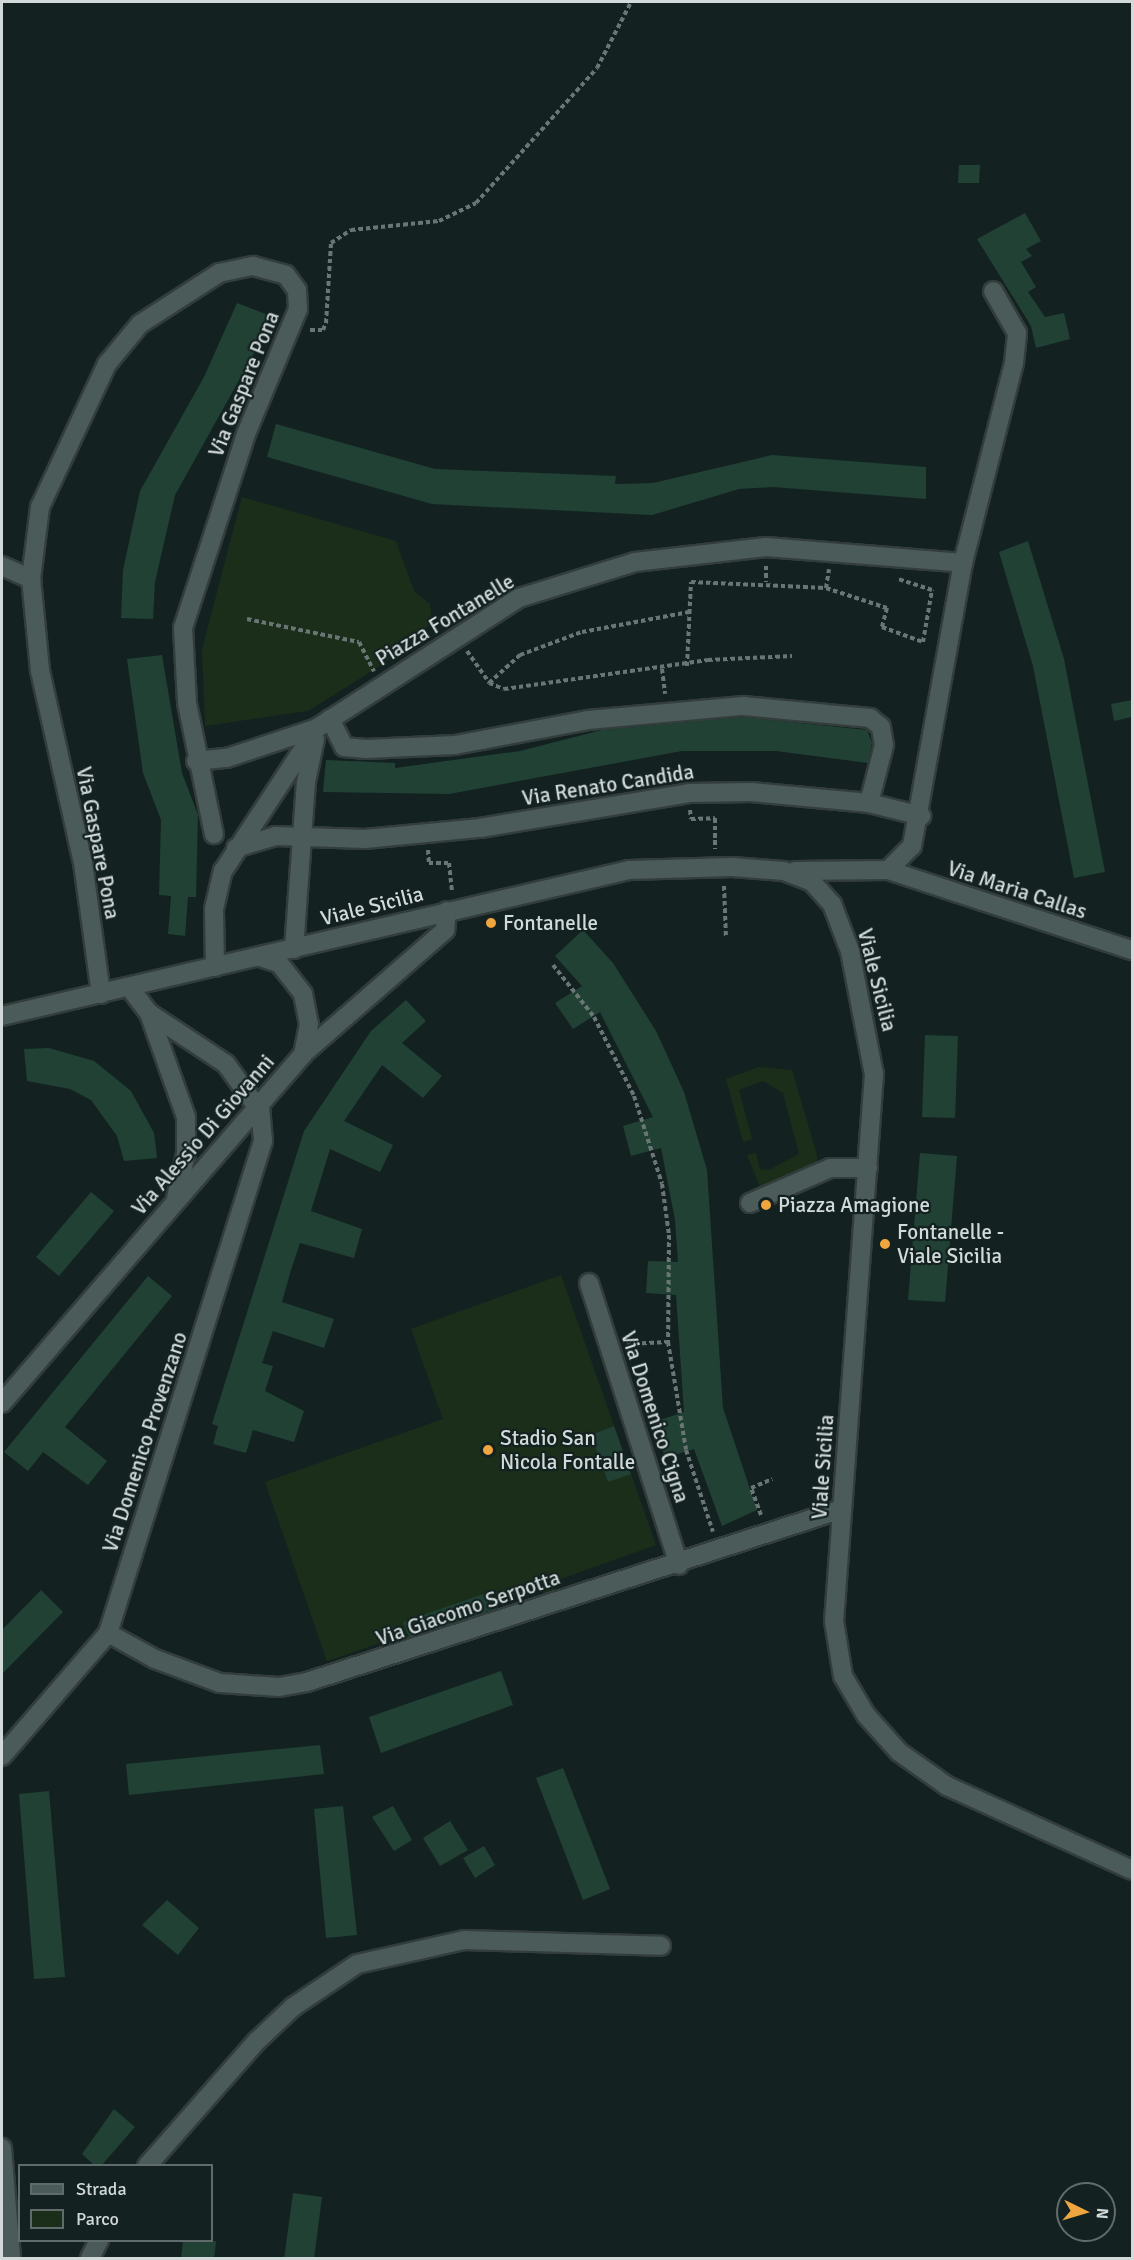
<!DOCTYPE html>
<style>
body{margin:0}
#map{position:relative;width:1134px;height:2260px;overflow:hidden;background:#132221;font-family:Signika,sans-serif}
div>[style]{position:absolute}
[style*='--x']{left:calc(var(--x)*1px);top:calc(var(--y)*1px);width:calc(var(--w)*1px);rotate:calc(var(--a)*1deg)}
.green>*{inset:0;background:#1b2e1a}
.building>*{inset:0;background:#204134}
.path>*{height:4px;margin-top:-2px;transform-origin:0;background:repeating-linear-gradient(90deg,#6a7675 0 4.5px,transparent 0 7.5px)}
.roads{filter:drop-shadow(2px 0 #333d3c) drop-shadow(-2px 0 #333d3c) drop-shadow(0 2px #333d3c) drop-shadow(0 -2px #333d3c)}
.minor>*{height:18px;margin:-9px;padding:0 9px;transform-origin:9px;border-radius:9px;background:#4b5b5a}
.dots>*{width:16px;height:16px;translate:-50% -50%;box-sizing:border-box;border:3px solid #132221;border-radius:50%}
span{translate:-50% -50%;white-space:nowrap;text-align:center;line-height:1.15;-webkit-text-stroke:4.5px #132221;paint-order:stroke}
.street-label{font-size:21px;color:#d1dad9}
.poi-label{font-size:21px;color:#d1dad9}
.left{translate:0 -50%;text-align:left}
.frame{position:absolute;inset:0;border:3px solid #d1dad9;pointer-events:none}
.legend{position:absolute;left:18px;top:2164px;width:195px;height:78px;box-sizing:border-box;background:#132221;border:2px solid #5f6c6b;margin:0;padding:8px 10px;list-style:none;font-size:18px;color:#d1dad9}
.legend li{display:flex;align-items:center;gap:12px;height:30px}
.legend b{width:30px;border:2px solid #5f6c6b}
.north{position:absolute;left:1056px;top:2182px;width:60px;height:60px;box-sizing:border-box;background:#132221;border:2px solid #5f6c6b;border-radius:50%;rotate:95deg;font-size:16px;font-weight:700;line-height:24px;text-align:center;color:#d1dad9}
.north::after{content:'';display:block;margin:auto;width:21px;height:27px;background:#f0a63e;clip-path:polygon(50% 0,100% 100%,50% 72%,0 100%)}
</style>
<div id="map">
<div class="green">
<div style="clip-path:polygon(242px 497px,396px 541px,414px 591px,430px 604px,432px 623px,383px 664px,308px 711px,205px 726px,202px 649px)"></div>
<div style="clip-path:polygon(759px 1067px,792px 1070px,817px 1155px,817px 1162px,762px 1191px,747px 1155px,756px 1153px,760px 1169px,769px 1170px,799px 1154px,783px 1093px,763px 1081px,739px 1090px,752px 1139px,743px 1142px,726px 1079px)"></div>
<div style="clip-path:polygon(561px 1275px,656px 1545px,552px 1582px,556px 1592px,545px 1597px,540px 1586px,419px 1630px,423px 1640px,411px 1644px,407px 1634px,327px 1661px,265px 1482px,443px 1419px,411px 1329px)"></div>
</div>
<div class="building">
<div style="clip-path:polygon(959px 165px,980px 165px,979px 183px,958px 183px)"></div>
<div style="clip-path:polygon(1025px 213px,1041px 241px,1026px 249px,1032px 256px,1021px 262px,1036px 287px,1028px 292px,1045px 317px,1064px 313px,1070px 339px,1036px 348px,1031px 326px,977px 239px)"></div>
<div style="clip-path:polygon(237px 303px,268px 315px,257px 348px,175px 495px,155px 582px,153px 619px,121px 618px,123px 570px,140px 491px,204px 377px)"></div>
<div style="clip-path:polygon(276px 424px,435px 469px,616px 476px,615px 484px,653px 483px,772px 455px,926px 467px,926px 499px,773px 487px,739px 489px,652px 515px,432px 504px,267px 457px)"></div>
<div style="clip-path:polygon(1028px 541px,1064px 659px,1105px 872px,1074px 878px,1033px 666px,999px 552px)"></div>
<div style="clip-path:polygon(162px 655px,182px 773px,198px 815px,196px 897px,188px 897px,185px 936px,168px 934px,171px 896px,159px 895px,161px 820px,143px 773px,127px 659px)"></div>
<div style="clip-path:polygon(1132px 700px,1132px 717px,1114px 721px,1111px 704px)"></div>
<div style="clip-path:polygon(743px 717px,867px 730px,872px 743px,868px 763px,776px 751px,682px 751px,449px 794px,323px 792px,326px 760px,395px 763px,395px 768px,520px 751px,602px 730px)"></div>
<div style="clip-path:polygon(583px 930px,613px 963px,656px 1031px,684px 1092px,707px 1170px,723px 1408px,757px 1510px,722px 1526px,694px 1449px,665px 1458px,654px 1422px,684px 1412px,676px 1295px,646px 1293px,648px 1261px,678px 1262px,675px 1220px,661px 1148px,631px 1156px,623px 1126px,653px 1117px,600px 1012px,573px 1029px,555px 1003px,582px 986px,555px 956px)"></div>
<div style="clip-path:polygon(406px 1000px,426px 1021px,402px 1043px,442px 1076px,423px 1098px,382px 1065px,344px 1121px,393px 1145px,380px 1172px,330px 1149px,311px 1211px,362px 1229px,354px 1258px,300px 1243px,291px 1270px,282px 1302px,334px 1319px,324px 1348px,273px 1331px,262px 1363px,273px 1366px,265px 1391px,304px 1411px,294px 1442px,253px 1430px,246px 1453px,213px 1444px,218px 1426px,212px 1424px,304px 1131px,371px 1031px)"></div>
<div style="clip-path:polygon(925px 1035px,958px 1036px,955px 1118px,922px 1117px)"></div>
<div style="clip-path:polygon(49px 1048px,94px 1061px,131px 1091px,154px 1133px,157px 1158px,124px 1161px,117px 1136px,91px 1100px,70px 1089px,27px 1081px,24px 1049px)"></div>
<div style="clip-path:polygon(920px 1153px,957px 1156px,945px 1302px,908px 1300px)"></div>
<div style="clip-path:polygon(91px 1192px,114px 1211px,59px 1276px,36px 1257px)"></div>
<div style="clip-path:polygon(148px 1276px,172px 1296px,65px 1427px,107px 1461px,88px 1485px,43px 1452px,28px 1471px,4px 1452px)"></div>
<div style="clip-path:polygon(614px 1426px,631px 1474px,608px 1482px,591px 1435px)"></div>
<div style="clip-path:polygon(41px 1590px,63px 1612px,2px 1674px,2px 1630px)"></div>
<div style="clip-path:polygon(492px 1591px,498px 1608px,409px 1637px,403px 1622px)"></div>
<div style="clip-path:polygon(501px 1671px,513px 1705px,381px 1753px,369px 1717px)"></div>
<div style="clip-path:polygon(320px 1745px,324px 1774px,129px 1795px,126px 1764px)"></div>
<div style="clip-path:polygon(563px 1768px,610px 1889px,583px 1900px,536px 1778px)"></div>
<div style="clip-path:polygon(49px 1791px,65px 1977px,34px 1979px,19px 1794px)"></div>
<div style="clip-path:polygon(343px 1806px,357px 1935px,326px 1938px,314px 1809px)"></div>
<div style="clip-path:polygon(393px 1806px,412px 1840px,394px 1851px,372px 1817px)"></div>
<div style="clip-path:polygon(450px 1821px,468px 1850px,440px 1866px,423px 1838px)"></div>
<div style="clip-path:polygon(484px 1846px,495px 1865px,475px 1878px,463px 1858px)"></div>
<div style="clip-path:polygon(167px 1900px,199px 1928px,178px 1955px,142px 1925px)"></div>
<div style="clip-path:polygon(114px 2109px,135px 2127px,101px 2166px,95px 2166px,82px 2154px)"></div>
<div style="clip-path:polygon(293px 2193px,322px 2197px,314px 2259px,284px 2259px)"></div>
<div style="clip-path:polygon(183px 2241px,216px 2241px,214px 2259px,181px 2259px)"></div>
</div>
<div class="path">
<div style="--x:310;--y:330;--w:13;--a:0"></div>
<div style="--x:323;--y:330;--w:8;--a:-67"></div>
<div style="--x:326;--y:323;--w:80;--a:-86.4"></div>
<div style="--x:331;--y:243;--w:24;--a:-33"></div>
<div style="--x:351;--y:230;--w:88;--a:-5.8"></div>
<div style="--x:439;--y:221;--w:41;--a:-25.9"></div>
<div style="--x:476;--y:203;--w:181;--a:-48.1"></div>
<div style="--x:597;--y:68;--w:74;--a:-62.7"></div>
<div style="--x:766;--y:566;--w:16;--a:90"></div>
<div style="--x:826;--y:588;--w:19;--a:-81"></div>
<div style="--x:247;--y:619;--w:114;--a:11.6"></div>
<div style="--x:359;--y:642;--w:33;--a:63"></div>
<div style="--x:467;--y:651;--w:39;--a:55"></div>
<div style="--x:489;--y:683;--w:16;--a:22"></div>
<div style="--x:504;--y:689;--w:206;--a:-8.1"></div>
<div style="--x:708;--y:660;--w:84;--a:-2.7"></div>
<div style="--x:687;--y:666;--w:84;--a:-87.3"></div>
<div style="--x:691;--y:582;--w:135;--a:2.5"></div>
<div style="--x:826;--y:588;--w:64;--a:18.2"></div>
<div style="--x:887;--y:608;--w:20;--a:105"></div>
<div style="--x:882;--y:627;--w:44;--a:20.1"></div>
<div style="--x:923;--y:642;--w:53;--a:-80.2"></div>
<div style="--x:932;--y:590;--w:36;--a:-162"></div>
<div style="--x:662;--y:669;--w:25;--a:83"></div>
<div style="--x:489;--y:683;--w:42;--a:-42.1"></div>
<div style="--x:520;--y:655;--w:66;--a:-20.4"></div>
<div style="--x:582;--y:632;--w:109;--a:-10.6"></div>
<div style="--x:690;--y:810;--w:9;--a:84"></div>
<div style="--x:691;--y:819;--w:24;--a:-2"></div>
<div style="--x:715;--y:818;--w:31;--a:90"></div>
<div style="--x:428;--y:850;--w:13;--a:86"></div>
<div style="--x:429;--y:863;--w:20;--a:0"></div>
<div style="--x:449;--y:863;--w:30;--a:84"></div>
<div style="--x:724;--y:886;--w:51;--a:87.8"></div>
<div style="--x:553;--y:965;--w:66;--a:51.7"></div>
<div style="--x:594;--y:1017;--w:89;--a:63.1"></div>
<div style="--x:634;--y:1096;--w:92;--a:72.3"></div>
<div style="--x:662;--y:1184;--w:51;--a:82.2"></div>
<div style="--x:669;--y:1235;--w:107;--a:90.5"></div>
<div style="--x:668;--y:1342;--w:109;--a:80.5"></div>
<div style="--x:686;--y:1450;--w:86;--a:71.8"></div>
<div style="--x:627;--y:1344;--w:41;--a:-2.8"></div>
<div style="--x:761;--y:1515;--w:29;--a:-110"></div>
<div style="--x:751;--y:1488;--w:23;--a:-23"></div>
</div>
<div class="roads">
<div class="minor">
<div style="--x:2;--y:566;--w:32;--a:24"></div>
<div style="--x:330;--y:719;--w:31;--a:63"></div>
<div style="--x:344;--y:747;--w:22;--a:5"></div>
<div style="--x:366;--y:749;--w:89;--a:-2.6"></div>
<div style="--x:455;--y:745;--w:135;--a:-10.6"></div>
<div style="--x:588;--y:720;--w:156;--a:-5.2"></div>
<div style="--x:743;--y:706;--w:128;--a:5.4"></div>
<div style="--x:870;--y:718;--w:14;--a:39"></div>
<div style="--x:881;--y:727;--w:18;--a:81"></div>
<div style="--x:884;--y:745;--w:60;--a:104.5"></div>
<div style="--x:196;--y:761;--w:31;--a:-6"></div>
<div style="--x:227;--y:758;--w:95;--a:-18.4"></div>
<div style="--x:317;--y:728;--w:240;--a:-32.8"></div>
<div style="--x:519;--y:598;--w:121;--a:-17.2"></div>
<div style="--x:635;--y:562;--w:132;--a:-6.5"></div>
<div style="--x:766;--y:547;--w:198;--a:4.6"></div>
<div style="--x:236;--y:848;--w:42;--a:-16.7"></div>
<div style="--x:276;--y:836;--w:89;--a:1.9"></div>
<div style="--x:365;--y:839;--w:116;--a:-5.5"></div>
<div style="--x:480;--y:828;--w:212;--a:-9.5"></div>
<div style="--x:689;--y:793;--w:62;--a:-0.9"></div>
<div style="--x:751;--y:792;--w:119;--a:5.3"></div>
<div style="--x:869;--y:803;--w:54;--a:14"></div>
<div style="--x:888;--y:870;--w:257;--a:18.2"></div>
<div style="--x:795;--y:871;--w:93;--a:-0.6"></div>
<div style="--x:888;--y:870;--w:34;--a:-45"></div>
<div style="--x:912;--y:846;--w:288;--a:-79.8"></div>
<div style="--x:963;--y:563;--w:206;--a:-75.7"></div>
<div style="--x:1014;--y:363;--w:30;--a:-84"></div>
<div style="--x:1017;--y:333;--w:48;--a:-119.7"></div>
<div style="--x:294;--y:949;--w:167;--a:-85.9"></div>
<div style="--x:306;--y:782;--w:44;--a:-78.2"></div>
<div style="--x:260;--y:957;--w:20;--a:18"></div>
<div style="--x:279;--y:963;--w:39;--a:52"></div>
<div style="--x:303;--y:994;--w:31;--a:79"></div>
<div style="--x:309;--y:1024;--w:31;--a:101"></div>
<div style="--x:215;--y:967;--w:58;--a:-91"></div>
<div style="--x:214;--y:909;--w:39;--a:-77"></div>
<div style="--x:223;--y:871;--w:171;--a:-56.7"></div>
<div style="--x:130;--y:988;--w:31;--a:53"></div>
<div style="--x:149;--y:1013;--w:92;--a:33.5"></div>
<div style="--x:226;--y:1064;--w:44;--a:54.2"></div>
<div style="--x:101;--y:994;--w:132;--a:-97.8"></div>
<div style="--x:83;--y:863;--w:198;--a:-102.6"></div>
<div style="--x:40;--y:670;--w:91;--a:-95.6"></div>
<div style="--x:31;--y:579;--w:73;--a:-82.9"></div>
<div style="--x:40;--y:507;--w:158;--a:-64.9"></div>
<div style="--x:107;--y:364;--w:52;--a:-50.5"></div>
<div style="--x:140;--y:324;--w:94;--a:-32.8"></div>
<div style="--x:219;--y:273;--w:35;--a:-12"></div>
<div style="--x:253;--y:266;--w:34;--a:15"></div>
<div style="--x:286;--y:275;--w:19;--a:54"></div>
<div style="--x:297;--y:290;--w:19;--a:87"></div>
<div style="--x:298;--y:309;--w:135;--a:112.6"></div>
<div style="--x:246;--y:434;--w:204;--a:108"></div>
<div style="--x:183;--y:628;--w:75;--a:86.9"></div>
<div style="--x:187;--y:703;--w:134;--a:78.4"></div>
<div style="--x:149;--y:1013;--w:110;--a:70.4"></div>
<div style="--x:186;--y:1117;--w:37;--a:90"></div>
<div style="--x:186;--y:1154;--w:45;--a:102.8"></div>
<div style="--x:2;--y:1016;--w:644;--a:-13.11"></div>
<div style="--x:629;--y:870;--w:103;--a:-1.7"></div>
<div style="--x:732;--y:867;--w:52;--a:4.4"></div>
<div style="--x:784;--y:871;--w:30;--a:21"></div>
<div style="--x:812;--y:882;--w:30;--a:48"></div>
<div style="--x:832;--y:904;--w:50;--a:69"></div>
<div style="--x:850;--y:951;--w:125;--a:79"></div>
<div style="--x:874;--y:1074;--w:548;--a:94.18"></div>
<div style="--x:834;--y:1621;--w:56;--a:80.7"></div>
<div style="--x:843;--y:1676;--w:45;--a:59.5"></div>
<div style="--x:866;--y:1715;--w:50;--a:48.3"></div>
<div style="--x:899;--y:1752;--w:59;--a:35.3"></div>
<div style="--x:947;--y:1786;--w:203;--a:24.4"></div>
<div style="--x:750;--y:1203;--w:87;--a:-23.6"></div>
<div style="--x:830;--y:1168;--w:38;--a:0"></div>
<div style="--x:589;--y:1283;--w:296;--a:72.3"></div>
<div style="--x:2;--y:1403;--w:461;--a:-49.2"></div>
<div style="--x:303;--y:1054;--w:189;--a:-41.1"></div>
<div style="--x:445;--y:930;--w:19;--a:-84"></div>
<div style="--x:108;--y:1633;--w:54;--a:29"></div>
<div style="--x:155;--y:1659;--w:69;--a:20.3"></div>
<div style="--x:220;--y:1683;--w:59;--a:3.9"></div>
<div style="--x:279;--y:1687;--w:28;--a:-10"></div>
<div style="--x:307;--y:1682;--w:562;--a:-17.92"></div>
<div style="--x:2;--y:1756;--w:162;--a:-49.2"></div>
<div style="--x:108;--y:1633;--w:516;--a:-72.51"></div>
<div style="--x:263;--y:1141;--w:33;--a:-95"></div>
<div style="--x:2;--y:2148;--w:110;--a:85.3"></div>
<div style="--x:147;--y:2166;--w:167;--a:-48.7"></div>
<div style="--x:257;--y:2041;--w:50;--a:-43.4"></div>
<div style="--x:293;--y:2007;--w:77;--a:-33.9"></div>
<div style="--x:357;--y:1964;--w:110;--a:-12.6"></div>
<div style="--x:464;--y:1940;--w:197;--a:1.7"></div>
<div style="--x:90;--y:2258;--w:20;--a:-63"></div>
</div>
</div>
<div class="dots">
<div style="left:491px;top:923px;background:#f0a63e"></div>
<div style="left:766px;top:1205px;background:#f0a63e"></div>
<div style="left:885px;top:1244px;background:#f0a63e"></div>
<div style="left:488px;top:1450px;background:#f0a63e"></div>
</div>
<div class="street-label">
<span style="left:244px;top:384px;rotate:-68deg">Via Gaspare Pona</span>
<span style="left:445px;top:620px;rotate:-31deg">Piazza Fontanelle</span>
<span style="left:608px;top:785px;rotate:-9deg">Via Renato Candida</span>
<span style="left:98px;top:843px;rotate:79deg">Via Gaspare Pona</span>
<span style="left:1017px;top:890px;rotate:18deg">Via Maria Callas</span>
<span style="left:372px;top:906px;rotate:-14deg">Viale Sicilia</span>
<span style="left:877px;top:980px;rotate:76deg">Viale Sicilia</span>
<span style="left:203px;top:1135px;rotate:-49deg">Via Alessio Di Giovanni</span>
<span style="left:655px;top:1417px;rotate:72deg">Via Domenico Cigna</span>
<span style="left:145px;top:1442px;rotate:-72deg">Via Domenico Provenzano</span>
<span style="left:823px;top:1467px;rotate:-86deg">Viale Sicilia</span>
<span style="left:468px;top:1608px;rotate:-19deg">Via Giacomo Serpotta</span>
</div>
<div class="poi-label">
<span class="left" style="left:503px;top:923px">Fontanelle</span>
<span class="left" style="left:778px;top:1205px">Piazza Amagione</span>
<span class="left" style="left:897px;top:1244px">Fontanelle -<br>Viale Sicilia</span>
<span class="left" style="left:500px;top:1450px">Stadio San<br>Nicola Fontalle</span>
</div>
<div class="frame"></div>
<ul class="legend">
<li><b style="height:8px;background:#4b5b5a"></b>Strada</li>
<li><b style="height:16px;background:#1b2e1a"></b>Parco</li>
</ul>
<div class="north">N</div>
</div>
